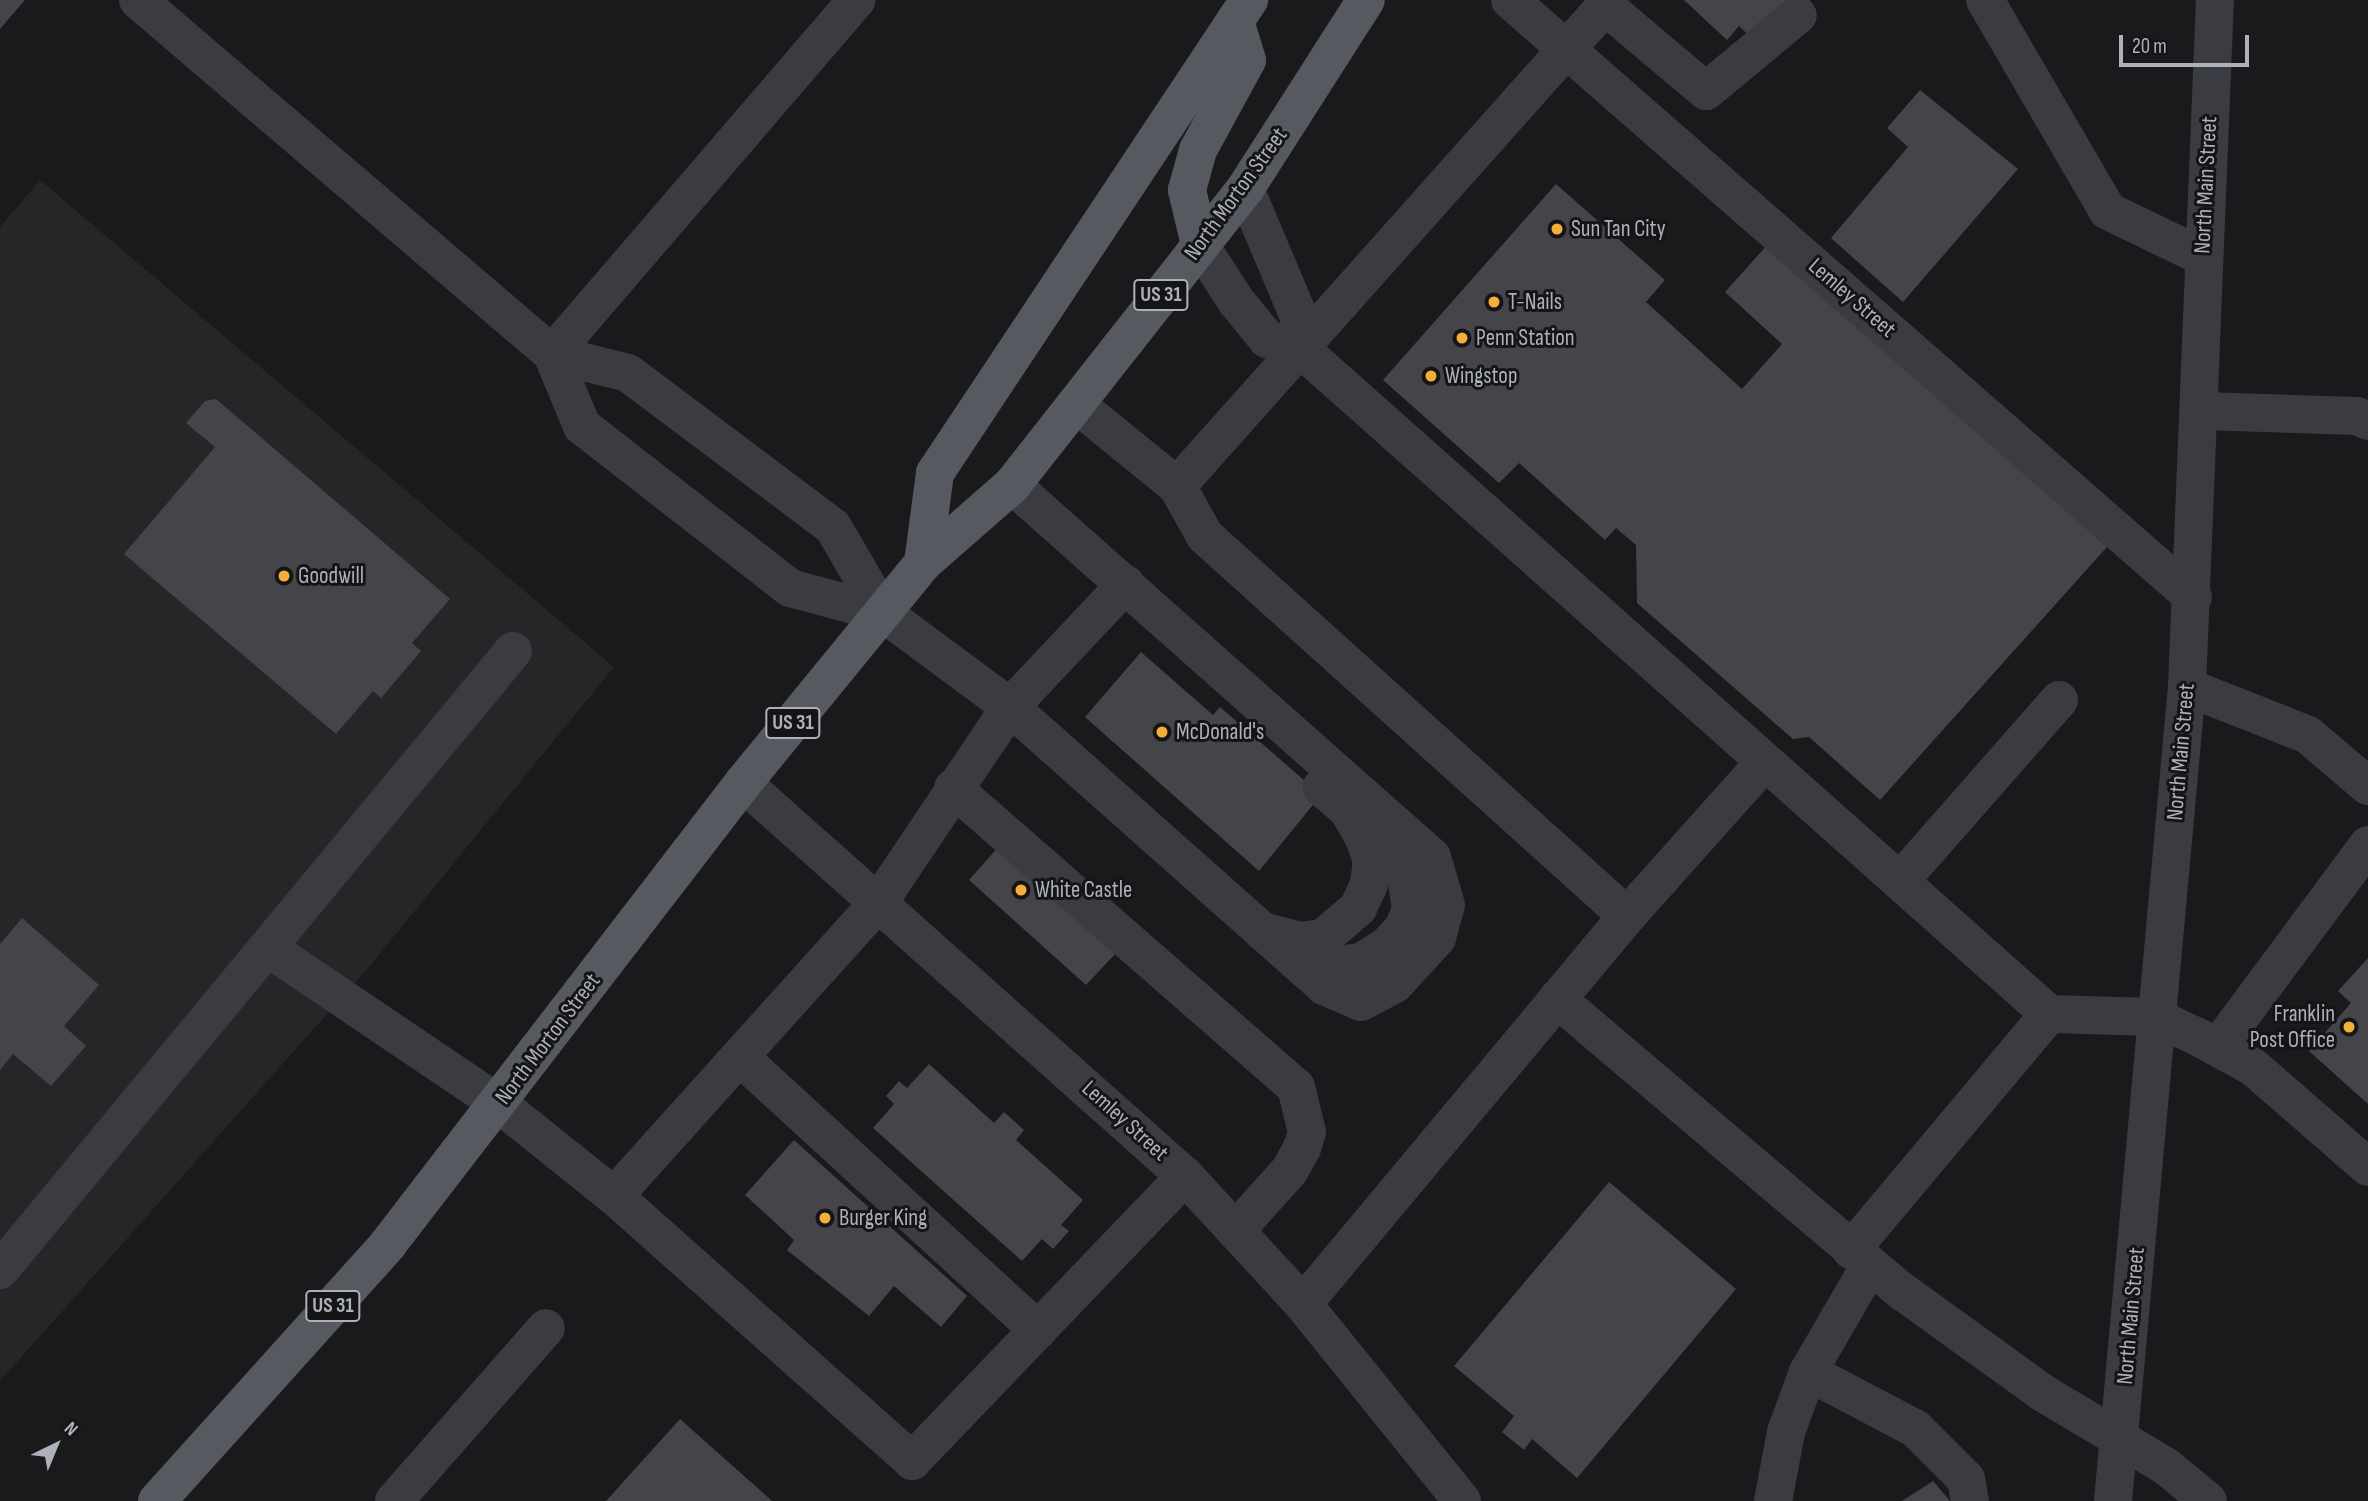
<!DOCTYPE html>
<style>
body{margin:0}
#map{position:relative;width:2368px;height:1501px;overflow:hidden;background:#1a1a1c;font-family:"Sofia Sans Condensed",sans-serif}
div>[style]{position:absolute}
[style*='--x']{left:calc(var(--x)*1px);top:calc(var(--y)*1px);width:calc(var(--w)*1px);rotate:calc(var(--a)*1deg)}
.built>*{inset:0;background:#262629}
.building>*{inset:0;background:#444549}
.minor>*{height:38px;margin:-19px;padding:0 19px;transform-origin:19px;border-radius:19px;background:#3b3c41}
.major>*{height:38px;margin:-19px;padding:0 19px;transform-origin:19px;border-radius:19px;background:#575960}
.dots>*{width:19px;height:19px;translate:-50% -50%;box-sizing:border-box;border:4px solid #151517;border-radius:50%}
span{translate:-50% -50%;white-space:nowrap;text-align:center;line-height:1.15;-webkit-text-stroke:6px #151517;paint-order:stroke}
.shield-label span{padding:2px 5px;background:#151517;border:2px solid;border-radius:5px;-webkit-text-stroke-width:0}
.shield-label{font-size:21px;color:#acb1bb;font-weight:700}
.street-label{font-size:23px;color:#acb1bb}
.poi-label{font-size:23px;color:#acb1bb}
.left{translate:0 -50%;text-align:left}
.right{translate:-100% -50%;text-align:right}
.north{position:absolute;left:21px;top:1410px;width:70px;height:70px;-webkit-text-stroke:5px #151517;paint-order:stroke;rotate:43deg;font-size:19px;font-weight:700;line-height:28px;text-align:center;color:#acb1bb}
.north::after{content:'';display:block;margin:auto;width:24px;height:32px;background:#acb1bb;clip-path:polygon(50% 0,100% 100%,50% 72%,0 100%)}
.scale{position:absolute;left:2119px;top:35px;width:130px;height:32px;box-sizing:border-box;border:4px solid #acb1bb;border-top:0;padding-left:9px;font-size:21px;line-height:24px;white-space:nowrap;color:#acb1bb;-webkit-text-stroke:5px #151517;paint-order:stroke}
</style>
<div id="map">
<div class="built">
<div style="clip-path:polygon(40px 180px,614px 667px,369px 967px,0 1381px,0 227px)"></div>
</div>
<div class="building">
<div style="clip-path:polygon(0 0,25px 0,0 29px)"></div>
<div style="clip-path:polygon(1684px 0,1786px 0,1754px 40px,1739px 26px,1727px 40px)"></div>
<div style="clip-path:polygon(1920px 90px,2018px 169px,1903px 302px,1831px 238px,1908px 147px,1887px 128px)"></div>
<div style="clip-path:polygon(1556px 184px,1665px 280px,1646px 302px,1742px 389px,1782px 344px,1725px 292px,1769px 243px,2107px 547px,1880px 800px,1809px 737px,1793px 739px,1637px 603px,1636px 545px,1616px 528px,1605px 540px,1519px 463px,1499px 483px,1383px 380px)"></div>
<div style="clip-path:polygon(216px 399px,450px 599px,412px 643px,421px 651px,381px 698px,373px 691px,336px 734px,124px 554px,215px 447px,186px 423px,205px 401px)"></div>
<div style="clip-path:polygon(1141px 652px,1213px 715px,1220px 707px,1321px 795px,1259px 871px,1085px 717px)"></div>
<div style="clip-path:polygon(1001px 844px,1119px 950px,1086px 985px,969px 880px)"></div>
<div style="clip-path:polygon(22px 918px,99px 985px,64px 1026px,86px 1046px,51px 1086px,13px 1054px,0 1070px,0 944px)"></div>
<div style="clip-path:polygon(2368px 958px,2368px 1104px,2309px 1051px,2351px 1003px,2338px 991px)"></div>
<div style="clip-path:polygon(929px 1064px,994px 1123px,1004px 1112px,1024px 1130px,1016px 1140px,1083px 1200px,1061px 1225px,1069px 1231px,1053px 1249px,1042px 1239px,1022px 1261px,873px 1128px,894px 1104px,886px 1096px,899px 1081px,907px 1088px)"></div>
<div style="clip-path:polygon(794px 1140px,967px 1296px,941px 1327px,894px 1286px,869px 1316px,787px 1250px,794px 1240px,745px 1195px)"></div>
<div style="clip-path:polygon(1609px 1182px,1736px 1289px,1577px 1478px,1532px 1439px,1524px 1450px,1502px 1432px,1514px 1416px,1454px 1366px)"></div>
<div style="clip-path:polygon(680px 1419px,772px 1501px,606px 1501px)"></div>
<div style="clip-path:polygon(1933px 1481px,1950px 1501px,1902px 1501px)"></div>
</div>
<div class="minor">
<div style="--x:138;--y:0;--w:545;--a:40.53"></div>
<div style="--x:552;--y:354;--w:78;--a:14"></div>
<div style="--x:628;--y:373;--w:256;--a:36.9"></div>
<div style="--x:833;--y:527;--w:99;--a:59.8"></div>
<div style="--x:1510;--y:0;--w:907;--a:41.16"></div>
<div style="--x:1985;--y:0;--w:244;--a:59.8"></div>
<div style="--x:2108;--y:211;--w:106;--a:25.8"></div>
<div style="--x:1245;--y:189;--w:139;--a:67.1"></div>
<div style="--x:1299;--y:317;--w:33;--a:85"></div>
<div style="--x:1200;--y:245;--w:67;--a:57.3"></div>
<div style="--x:1236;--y:301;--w:49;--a:50.8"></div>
<div style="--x:1267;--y:339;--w:37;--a:17"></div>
<div style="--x:1302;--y:350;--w:999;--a:41.63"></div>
<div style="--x:2049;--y:1014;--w:106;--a:1.6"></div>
<div style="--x:2155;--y:1017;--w:50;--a:25"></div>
<div style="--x:2200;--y:1038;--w:60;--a:28.7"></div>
<div style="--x:2253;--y:1067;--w:152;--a:41"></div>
<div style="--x:552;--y:354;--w:78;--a:67.4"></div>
<div style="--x:582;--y:426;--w:264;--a:37.9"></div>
<div style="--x:790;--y:588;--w:96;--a:15"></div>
<div style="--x:883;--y:613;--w:158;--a:36.5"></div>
<div style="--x:1010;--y:707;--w:420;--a:41.6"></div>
<div style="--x:1324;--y:986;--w:40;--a:23.4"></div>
<div style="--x:1361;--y:1002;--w:38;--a:-28"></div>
<div style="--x:1395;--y:984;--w:62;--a:-47.6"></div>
<div style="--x:1437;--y:938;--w:34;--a:-75"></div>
<div style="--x:1446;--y:905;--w:50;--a:-106.3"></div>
<div style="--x:1432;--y:857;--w:561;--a:-138.47"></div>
<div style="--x:552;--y:354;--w:467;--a:-49.3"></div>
<div style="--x:1076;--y:404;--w:130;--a:39.1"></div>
<div style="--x:1177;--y:486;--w:643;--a:-48.28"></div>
<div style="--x:1605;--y:6;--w:132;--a:40.1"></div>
<div style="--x:1706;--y:91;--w:119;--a:-39.6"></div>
<div style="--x:2201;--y:411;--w:156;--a:1.8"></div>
<div style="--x:2357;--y:416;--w:12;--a:24"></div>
<div style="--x:1177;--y:486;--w:57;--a:60.8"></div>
<div style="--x:1205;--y:536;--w:568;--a:42"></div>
<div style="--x:1627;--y:916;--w:505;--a:129.86"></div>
<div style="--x:2187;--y:687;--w:130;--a:21.6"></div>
<div style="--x:2308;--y:735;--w:79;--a:40.4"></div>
<div style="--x:743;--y:783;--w:591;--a:41.64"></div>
<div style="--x:1185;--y:1176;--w:174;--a:47.3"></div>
<div style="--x:1303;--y:1304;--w:253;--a:51.1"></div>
<div style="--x:953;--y:788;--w:455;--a:41.1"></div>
<div style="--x:1296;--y:1087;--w:46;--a:76.3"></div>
<div style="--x:1307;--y:1132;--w:17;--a:107"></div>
<div style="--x:1302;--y:1148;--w:25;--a:119"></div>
<div style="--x:1290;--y:1170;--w:79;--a:131.9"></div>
<div style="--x:1900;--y:881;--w:241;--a:-48.7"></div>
<div style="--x:1627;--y:916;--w:205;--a:-48.2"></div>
<div style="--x:1262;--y:931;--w:40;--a:14.4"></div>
<div style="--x:1301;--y:941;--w:22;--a:-8"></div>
<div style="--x:1323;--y:938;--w:46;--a:-40.6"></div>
<div style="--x:1358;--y:908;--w:26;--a:-65"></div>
<div style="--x:1369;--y:884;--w:23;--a:-83"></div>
<div style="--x:1372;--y:861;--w:24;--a:-109"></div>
<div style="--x:1364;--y:838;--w:32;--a:-120"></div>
<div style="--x:1348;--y:810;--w:35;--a:-139"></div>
<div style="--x:268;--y:948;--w:279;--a:34"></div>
<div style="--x:499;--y:1104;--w:147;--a:38.7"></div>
<div style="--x:614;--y:1196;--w:399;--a:41.6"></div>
<div style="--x:912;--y:1461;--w:395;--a:-46.2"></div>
<div style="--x:1306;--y:970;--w:56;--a:-8.3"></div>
<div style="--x:1361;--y:962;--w:31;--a:-32"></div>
<div style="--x:1387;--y:946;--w:25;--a:-48"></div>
<div style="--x:1404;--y:927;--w:19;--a:-69"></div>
<div style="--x:1411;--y:909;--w:40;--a:-98.5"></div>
<div style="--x:1405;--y:869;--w:53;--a:-131.2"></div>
<div style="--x:1557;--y:999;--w:453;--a:40.3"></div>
<div style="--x:1903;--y:1292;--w:173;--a:35.8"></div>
<div style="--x:2043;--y:1393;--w:144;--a:30.8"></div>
<div style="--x:2167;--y:1467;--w:53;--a:39.7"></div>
<div style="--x:2218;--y:1047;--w:252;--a:-53.4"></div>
<div style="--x:741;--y:1058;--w:403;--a:42.5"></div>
<div style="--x:614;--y:1196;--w:396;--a:-48"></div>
<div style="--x:879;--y:902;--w:235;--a:-56.1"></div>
<div style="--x:1010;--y:707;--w:169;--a:-46.7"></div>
<div style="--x:1851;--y:1250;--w:308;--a:-50"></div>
<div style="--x:0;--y:1270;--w:804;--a:-50.35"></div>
<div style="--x:1808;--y:1372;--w:122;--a:27.8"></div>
<div style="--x:1916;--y:1429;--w:71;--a:45"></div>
<div style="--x:1966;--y:1479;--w:22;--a:80"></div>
<div style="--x:394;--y:1501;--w:230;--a:-48.7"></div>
<div style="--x:1773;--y:1501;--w:70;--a:-79.3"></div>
<div style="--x:1786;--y:1432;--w:64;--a:-69.9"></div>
<div style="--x:1808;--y:1372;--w:124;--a:-59.9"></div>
<div style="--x:2113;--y:1501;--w:817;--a:-84.81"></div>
<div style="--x:2187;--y:687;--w:688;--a:-87.67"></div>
</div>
<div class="major">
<div style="--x:1200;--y:245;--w:57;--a:-103.3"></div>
<div style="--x:1187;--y:190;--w:41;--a:-74.6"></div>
<div style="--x:1198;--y:150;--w:102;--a:-61.4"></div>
<div style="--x:1247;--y:60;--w:41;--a:-107.1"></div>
<div style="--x:923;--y:563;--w:91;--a:-82.4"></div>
<div style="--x:935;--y:473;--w:568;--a:-56.42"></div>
<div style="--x:157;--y:1501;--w:346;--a:-48"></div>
<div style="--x:388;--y:1244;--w:582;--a:-52.4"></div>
<div style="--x:743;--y:783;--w:284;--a:-50.7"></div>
<div style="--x:923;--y:563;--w:118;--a:-41.2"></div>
<div style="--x:1012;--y:485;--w:377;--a:-51.8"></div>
<div style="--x:1245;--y:189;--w:224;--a:-57.4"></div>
</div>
<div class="dots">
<div style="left:1557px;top:229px;background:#f3af3a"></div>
<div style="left:1494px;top:302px;background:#f3af3a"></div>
<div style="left:1462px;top:338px;background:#f3af3a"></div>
<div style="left:1431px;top:376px;background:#f3af3a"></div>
<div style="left:284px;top:576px;background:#f3af3a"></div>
<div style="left:1162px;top:732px;background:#f3af3a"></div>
<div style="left:1021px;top:890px;background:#f3af3a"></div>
<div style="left:2349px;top:1027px;background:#f3af3a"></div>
<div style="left:825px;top:1218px;background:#f3af3a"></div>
</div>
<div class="shield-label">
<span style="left:1161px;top:295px">US 31</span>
<span style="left:793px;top:723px">US 31</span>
<span style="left:333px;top:1306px">US 31</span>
</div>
<div class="street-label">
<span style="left:2206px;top:185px;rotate:-87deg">North Main Street</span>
<span style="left:1236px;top:194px;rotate:-54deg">North Morton Street</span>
<span style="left:1852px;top:298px;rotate:41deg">Lemley Street</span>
<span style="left:2181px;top:752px;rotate:-85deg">North Main Street</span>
<span style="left:548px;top:1039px;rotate:-53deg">North Morton Street</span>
<span style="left:1125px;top:1121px;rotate:42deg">Lemley Street</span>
<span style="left:2131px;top:1316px;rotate:-85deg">North Main Street</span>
</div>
<div class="poi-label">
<span class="left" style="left:1571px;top:229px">Sun Tan City</span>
<span class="left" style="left:1508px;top:302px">T-Nails</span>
<span class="left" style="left:1476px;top:338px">Penn Station</span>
<span class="left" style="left:1445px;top:376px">Wingstop</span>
<span class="left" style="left:298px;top:576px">Goodwill</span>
<span class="left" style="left:1176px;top:732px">McDonald's</span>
<span class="left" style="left:1035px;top:890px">White Castle</span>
<span class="right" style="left:2335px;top:1027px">Franklin<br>Post Office</span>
<span class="left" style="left:839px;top:1218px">Burger King</span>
</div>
<div class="north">N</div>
<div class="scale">20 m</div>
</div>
